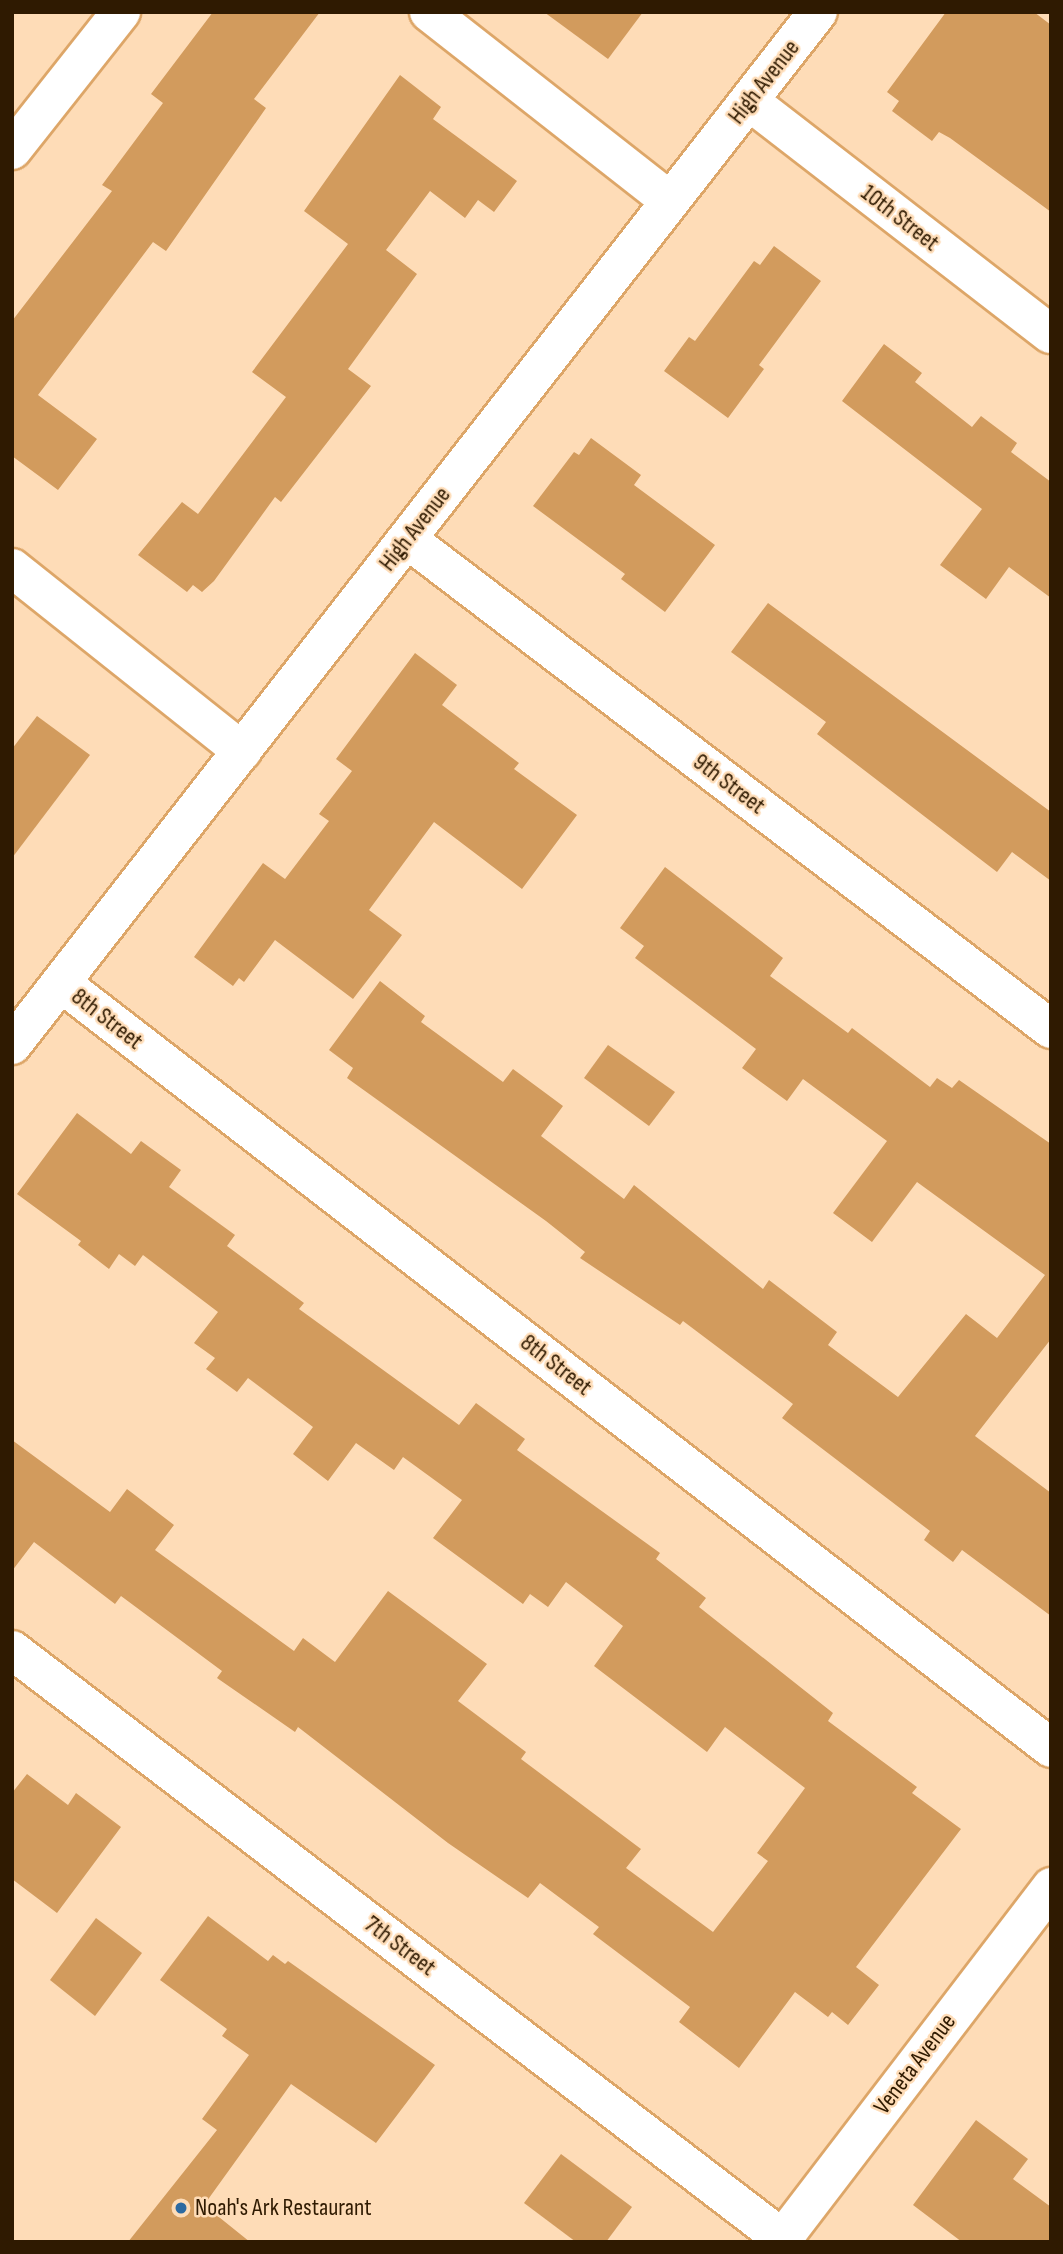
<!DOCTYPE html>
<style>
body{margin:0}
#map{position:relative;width:1063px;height:2254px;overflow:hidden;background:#fedcb7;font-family:"Sofia Sans Condensed",sans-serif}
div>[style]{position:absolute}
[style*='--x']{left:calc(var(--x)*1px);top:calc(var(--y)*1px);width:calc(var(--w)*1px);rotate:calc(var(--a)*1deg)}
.building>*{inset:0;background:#d29b5d}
.roads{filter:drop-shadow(2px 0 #dda668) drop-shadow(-2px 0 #dda668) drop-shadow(0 2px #dda668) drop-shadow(0 -2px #dda668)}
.minor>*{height:38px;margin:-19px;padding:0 19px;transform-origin:19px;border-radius:19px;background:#fff}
.dots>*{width:19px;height:19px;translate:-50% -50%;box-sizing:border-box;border:4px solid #fedcb7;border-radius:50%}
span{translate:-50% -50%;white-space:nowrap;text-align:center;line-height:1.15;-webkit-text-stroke:5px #fedcb7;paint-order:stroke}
.street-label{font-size:24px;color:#2f1a01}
.poi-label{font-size:24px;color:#2f1a01}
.left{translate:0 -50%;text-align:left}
.frame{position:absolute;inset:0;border:14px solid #2f1a01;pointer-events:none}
</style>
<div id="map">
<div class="building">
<div style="clip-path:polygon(213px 12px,320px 12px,254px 99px,266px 108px,166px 251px,153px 242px,38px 395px,97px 439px,58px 490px,12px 456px,12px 321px,112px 191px,102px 185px,163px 103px,151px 94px)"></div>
<div style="clip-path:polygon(544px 12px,643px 12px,608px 59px)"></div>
<div style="clip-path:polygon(946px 12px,1034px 12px,1051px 25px,1051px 212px,950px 138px,939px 132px,932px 141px,892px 111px,899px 101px,887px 92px)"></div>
<div style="clip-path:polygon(400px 75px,441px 107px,433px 119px,517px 181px,494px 212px,478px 200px,465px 218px,430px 191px,386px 250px,417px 274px,348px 369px,371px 386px,281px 502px,275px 497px,214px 581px,202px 592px,193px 585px,187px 592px,138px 555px,182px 502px,198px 514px,286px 397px,252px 372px,348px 244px,304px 211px)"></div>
<div style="clip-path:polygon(774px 246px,821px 281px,759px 365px,764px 369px,728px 418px,664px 371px,689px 337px,695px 341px,754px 261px,760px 265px)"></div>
<div style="clip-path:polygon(884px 344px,922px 373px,915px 382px,972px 427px,981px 416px,1017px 443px,1011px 452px,1051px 482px,1051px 598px,1009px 567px,986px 599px,940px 565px,982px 509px,842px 401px)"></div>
<div style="clip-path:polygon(591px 438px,641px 475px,634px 485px,715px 545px,665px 612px,621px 579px,625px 574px,533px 506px,574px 452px,579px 455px)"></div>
<div style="clip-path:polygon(768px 603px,1051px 812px,1051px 881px,1012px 852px,997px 872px,817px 734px,826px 722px,731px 652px)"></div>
<div style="clip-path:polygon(415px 653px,457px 685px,442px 705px,519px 763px,514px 769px,577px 815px,522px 889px,434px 822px,369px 910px,402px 935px,353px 999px,275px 940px,244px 982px,239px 978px,233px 986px,194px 957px,263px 863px,285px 879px,329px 821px,319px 814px,352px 771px,336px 759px)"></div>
<div style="clip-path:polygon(37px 716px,90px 755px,12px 858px,12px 749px)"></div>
<div style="clip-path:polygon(665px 867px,783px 958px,770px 976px,848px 1033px,852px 1028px,930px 1087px,937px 1078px,952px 1088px,959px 1080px,1051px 1144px,1051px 1339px,975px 1436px,1051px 1493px,1051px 1616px,962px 1550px,953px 1562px,924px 1540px,930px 1531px,782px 1418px,793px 1404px,683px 1321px,680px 1325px,580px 1258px,585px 1252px,546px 1221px,347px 1078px,353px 1068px,329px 1050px,380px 981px,425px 1016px,421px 1022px,503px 1082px,513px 1069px,563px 1106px,541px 1136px,624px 1199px,634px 1185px,763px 1289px,769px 1280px,837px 1332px,828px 1345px,898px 1397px,966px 1314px,997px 1338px,1045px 1275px,917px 1182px,872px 1242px,833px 1213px,887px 1141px,803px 1079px,787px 1101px,742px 1068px,756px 1049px,635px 958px,644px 946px,620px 928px)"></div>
<div style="clip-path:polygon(608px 1045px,675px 1092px,649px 1126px,584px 1078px)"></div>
<div style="clip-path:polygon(77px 1113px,131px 1154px,141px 1141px,181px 1170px,169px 1187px,235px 1235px,227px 1246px,304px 1303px,299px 1309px,459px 1425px,476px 1403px,525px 1439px,517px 1450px,660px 1553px,656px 1559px,706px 1598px,699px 1607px,833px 1713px,828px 1721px,917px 1787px,912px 1793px,961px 1829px,856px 1967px,879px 1985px,848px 2025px,832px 2012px,828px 2017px,795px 1992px,739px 2068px,679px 2022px,690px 2007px,593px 1934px,599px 1927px,540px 1883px,528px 1898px,448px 1843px,298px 1727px,295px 1732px,217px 1678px,222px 1671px,121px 1596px,115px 1604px,34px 1542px,12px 1571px,12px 1440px,110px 1512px,127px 1489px,174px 1525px,155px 1550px,294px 1651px,303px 1638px,335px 1662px,388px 1591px,487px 1664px,458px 1701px,526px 1752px,521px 1759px,641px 1849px,626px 1868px,713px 1932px,768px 1861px,757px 1853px,805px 1788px,725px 1727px,707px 1752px,594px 1666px,623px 1626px,566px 1582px,548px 1607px,530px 1594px,523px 1604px,433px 1538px,462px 1500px,403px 1457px,394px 1470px,356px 1443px,328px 1481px,293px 1454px,313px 1427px,248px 1378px,237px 1392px,206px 1369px,215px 1358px,194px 1343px,218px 1312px,143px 1255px,135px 1266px,119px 1254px,109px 1269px,78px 1245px,81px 1241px,17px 1194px)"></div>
<div style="clip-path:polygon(27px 1774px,68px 1805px,76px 1793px,121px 1827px,57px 1913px,12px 1879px,12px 1793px)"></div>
<div style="clip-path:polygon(208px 1916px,268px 1961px,273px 1955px,285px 1964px,288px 1961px,435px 2065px,376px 2143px,291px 2084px,204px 2205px,250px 2242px,128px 2242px,217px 2130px,202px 2119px,249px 2055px,222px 2036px,227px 2029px,160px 1980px)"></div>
<div style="clip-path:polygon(96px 1918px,142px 1953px,95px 2016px,50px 1980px)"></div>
<div style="clip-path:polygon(976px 2120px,1028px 2159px,1013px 2179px,1051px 2207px,1051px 2242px,962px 2242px,913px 2205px)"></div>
<div style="clip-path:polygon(561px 2154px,632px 2207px,606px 2242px,576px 2242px,524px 2203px)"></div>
</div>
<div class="roads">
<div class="minor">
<div style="--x:429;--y:12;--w:306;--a:38.1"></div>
<div style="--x:749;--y:101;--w:381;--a:37.7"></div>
<div style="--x:12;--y:150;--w:176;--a:-51.7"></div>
<div style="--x:407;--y:539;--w:809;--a:37.27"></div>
<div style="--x:12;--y:568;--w:294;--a:38.5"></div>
<div style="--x:61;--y:983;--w:1251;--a:37.69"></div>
<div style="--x:12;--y:1045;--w:1310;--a:-52.04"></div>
<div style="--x:12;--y:1650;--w:975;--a:37.38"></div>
<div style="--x:780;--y:2242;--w:447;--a:-52.6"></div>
</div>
</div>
<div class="dots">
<div style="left:181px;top:2208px;background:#2d6aa1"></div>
</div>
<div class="street-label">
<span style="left:764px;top:82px;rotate:-52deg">High Avenue</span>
<span style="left:900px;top:218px;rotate:38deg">10th Street</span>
<span style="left:415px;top:529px;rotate:-52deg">High Avenue</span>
<span style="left:729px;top:784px;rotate:37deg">9th Street</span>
<span style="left:107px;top:1019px;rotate:38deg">8th Street</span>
<span style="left:556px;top:1365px;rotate:38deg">8th Street</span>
<span style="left:400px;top:1946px;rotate:37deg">7th Street</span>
<span style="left:915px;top:2064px;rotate:-53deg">Veneta Avenue</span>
</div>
<div class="poi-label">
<span class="left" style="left:195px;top:2208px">Noah's Ark Restaurant</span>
</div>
<div class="frame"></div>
</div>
